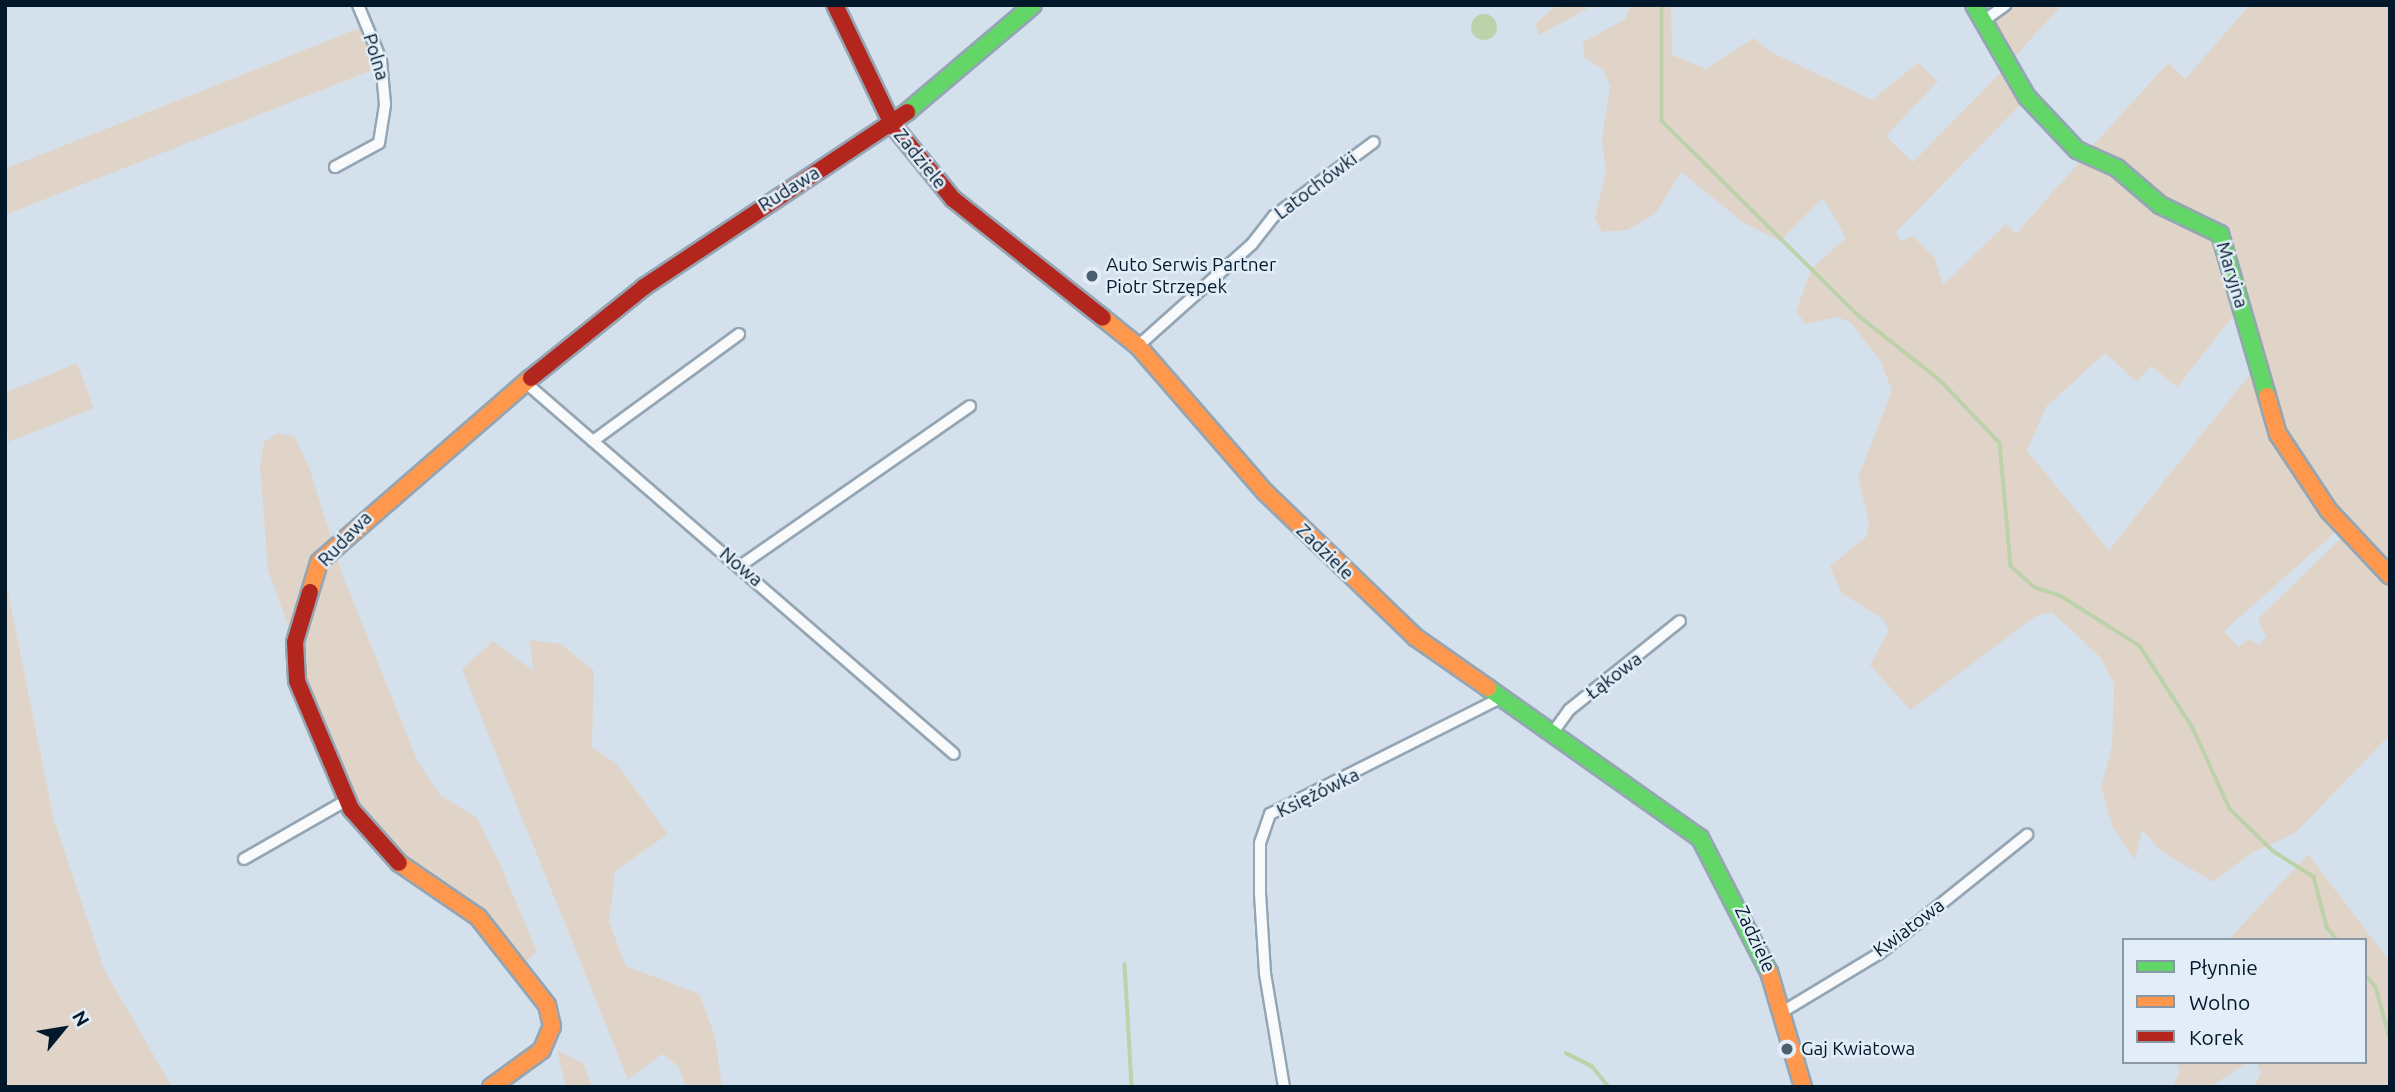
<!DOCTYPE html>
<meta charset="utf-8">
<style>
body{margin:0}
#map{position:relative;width:2395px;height:1092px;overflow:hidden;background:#d4e1ec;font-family:Ubuntu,sans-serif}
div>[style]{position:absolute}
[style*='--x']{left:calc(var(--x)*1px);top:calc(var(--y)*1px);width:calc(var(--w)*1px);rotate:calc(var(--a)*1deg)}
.green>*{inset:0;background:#e0d4c9}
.water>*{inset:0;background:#bdd2aa}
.round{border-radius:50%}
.stream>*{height:3.5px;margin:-1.75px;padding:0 1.75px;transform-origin:1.75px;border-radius:1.75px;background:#bdd2aa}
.roads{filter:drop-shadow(2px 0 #94a5b3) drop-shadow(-2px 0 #94a5b3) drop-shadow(0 2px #94a5b3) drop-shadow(0 -2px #94a5b3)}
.street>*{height:10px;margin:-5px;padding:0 5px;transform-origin:5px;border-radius:5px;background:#f9fafc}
.fast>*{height:16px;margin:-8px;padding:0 8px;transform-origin:8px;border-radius:8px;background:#63d668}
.slow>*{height:16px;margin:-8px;padding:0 8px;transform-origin:8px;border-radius:8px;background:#ff974d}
.jam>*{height:16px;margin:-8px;padding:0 8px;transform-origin:8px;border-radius:8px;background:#b3261e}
.dots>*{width:19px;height:19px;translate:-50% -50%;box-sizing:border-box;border:4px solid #e2edf8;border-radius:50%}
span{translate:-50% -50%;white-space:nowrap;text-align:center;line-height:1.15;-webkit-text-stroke:5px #e2edf8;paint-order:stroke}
.street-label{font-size:19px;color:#02192c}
.poi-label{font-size:19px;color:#02192c}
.left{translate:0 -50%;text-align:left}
.frame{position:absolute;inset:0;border:7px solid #02192c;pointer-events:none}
.legend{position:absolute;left:2122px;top:938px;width:245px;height:126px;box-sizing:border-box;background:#e2edf8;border:2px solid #8898a6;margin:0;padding:9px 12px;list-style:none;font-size:21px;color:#02192c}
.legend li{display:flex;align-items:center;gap:14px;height:35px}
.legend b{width:35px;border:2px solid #8898a6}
.north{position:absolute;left:28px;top:994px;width:70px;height:70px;-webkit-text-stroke:5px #e2edf8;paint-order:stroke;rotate:60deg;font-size:19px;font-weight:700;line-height:28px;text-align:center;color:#02192c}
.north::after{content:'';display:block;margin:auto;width:24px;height:32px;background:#02192c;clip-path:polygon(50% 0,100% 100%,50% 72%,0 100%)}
</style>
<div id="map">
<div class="green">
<div style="clip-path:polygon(1557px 5px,1594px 5px,1539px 35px,1535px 24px)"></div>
<div style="clip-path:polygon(1630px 5px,1671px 5px,1672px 55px,1706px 69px,1754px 38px,1771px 52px,1872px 100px,1918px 63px,1938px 81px,1886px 136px,1913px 162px,2001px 72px,2026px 99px,1895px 233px,1902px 241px,1913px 236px,1934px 257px,1943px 285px,2006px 224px,2016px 234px,2082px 159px,2215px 236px,2238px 310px,2177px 387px,2151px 366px,2137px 382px,2105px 353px,2046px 407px,2027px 451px,2109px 550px,2255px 368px,2272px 441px,2338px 530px,2224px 631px,2239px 647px,2249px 639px,2259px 645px,2266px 637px,2258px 619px,2342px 537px,2390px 582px,2390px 735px,2294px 834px,2253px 852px,2213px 882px,2161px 851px,2142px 830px,2135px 860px,2113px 828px,2101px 786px,2112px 746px,2114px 684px,2101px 658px,2052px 612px,2036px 616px,1910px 710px,1870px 665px,1889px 630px,1882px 618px,1841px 593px,1830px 566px,1866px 537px,1869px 522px,1858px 478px,1892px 390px,1880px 360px,1851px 323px,1837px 317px,1805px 324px,1796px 311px,1812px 268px,1846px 238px,1823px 198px,1780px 241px,1744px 223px,1681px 172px,1655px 214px,1627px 230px,1602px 232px,1595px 218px,1606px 172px,1602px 140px,1610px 86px,1604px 70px,1585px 58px,1582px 43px,1625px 19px)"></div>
<div style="clip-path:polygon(2009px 5px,2062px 5px,2009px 63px,1989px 26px)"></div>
<div style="clip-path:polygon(2250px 5px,2390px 5px,2390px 569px,2334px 508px,2278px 427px,2233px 269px,2232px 234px,2212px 217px,2163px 199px,2088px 151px,2168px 63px,2185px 79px)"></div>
<div style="clip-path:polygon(362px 27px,378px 68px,5px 215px,5px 169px)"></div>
<div style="clip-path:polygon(77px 363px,94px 408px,8px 442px,5px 393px)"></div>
<div style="clip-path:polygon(278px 433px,295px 437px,310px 470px,342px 574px,418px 762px,440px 795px,477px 818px,500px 864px,537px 952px,524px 963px,494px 927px,390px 847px,347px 787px,268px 570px,260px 466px,264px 442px)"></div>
<div style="clip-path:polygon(5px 576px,54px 820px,104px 969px,172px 1087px,5px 1087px)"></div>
<div style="clip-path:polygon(530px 640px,561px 644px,594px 671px,592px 747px,617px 764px,668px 834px,615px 871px,609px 922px,626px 966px,699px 994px,715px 1036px,722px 1087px,686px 1087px,678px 1066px,662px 1054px,628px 1080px,462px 669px,493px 641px,533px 671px)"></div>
<div style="clip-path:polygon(2308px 854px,2390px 962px,2390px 1087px,2254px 1087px,2261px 1072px,2256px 1062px,2365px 1062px,2365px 940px,2228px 940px)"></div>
<div style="clip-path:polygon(557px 1050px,583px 1063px,592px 1087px,566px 1087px)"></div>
<div style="clip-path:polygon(2176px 1062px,2248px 1062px,2210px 1087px,2173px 1087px,2180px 1070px)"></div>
</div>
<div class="water">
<div class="round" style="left:1471px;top:14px;width:26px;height:26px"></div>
</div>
<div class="stream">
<div style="--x:1662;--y:5;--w:116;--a:90"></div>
<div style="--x:1662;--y:121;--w:277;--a:44.7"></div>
<div style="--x:1859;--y:316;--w:103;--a:38.3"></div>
<div style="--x:1940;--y:380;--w:87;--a:46.4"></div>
<div style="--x:2000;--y:443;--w:123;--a:84.9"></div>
<div style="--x:2011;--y:566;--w:31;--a:42"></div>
<div style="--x:2034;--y:587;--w:28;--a:18"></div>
<div style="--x:2061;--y:596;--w:93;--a:32.3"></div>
<div style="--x:2140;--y:646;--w:98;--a:57.1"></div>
<div style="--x:2193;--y:728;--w:89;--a:65.4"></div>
<div style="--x:2230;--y:809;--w:60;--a:44.3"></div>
<div style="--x:2273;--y:851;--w:49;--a:32.4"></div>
<div style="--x:2314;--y:877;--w:52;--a:75.4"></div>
<div style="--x:2327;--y:927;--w:16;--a:52"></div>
<div style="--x:1125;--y:964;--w:123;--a:86.7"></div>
<div style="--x:2365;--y:974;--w:17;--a:50"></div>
<div style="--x:2376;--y:987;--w:53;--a:74.6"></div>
<div style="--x:1566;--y:1053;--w:29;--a:27"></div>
<div style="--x:1592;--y:1066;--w:27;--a:51"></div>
</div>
<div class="roads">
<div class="street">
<div style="--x:1982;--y:22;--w:29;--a:-36"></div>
<div style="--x:335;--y:167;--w:50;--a:-28.6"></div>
<div style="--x:379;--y:143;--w:39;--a:-81"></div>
<div style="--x:385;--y:104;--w:44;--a:-95.2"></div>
<div style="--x:381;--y:60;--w:60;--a:-112.7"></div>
<div style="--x:1138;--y:346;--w:153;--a:-41.8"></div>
<div style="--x:1252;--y:244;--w:36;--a:-52"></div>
<div style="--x:1274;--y:216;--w:124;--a:-36.5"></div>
<div style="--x:526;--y:383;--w:566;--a:40.92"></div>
<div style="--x:593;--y:441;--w:181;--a:-36.2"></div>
<div style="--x:740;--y:566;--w:280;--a:-34.8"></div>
<div style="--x:1551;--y:735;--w:31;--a:-54"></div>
<div style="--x:1569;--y:710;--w:142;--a:-38.7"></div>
<div style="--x:244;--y:859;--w:119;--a:-29.8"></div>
<div style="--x:1784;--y:1011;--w:112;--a:-31.1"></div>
<div style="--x:1880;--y:953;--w:189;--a:-38.8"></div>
<div style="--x:1284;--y:1087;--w:116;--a:-99.5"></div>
<div style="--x:1265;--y:973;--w:80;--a:-93.6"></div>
<div style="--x:1260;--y:893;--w:50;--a:-90"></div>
<div style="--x:1260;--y:843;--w:31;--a:-71"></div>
<div style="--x:1270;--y:814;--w:254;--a:-26.7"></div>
</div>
<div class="fast">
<div style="--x:1974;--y:5;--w:106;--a:60.1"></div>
<div style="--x:2027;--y:97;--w:73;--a:46.7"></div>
<div style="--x:2077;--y:150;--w:44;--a:24.2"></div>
<div style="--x:2117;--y:168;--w:57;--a:40.7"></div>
<div style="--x:2160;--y:205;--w:67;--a:25.8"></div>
<div style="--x:2220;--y:234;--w:169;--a:73.8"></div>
<div style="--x:907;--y:112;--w:165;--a:-40.3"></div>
<div style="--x:1488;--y:688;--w:260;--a:35.3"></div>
<div style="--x:1700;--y:838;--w:151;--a:62.8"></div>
</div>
<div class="slow">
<div style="--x:1103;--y:318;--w:45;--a:38.7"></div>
<div style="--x:1138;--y:346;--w:195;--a:49"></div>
<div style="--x:1266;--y:493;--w:207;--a:44"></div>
<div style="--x:1415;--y:637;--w:89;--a:34.9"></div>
<div style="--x:2267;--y:396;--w:40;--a:74"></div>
<div style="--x:2278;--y:434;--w:92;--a:56.5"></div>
<div style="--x:2329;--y:511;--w:89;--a:46.8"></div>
<div style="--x:310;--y:592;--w:31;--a:-73"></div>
<div style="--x:319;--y:562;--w:281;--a:-41"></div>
<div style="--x:399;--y:863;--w:96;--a:34.4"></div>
<div style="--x:478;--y:917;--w:112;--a:51.9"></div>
<div style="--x:547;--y:1005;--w:22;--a:77"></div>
<div style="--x:552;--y:1026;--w:26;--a:113"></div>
<div style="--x:542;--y:1050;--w:63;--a:144"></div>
<div style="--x:1769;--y:972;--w:120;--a:73.5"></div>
</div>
<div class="jam">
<div style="--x:835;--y:5;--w:132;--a:64.4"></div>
<div style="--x:892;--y:124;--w:97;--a:50.9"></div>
<div style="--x:953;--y:199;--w:191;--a:38.4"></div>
<div style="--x:531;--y:378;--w:145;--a:-38.8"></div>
<div style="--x:644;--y:287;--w:316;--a:-33.6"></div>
<div style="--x:310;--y:592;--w:52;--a:106.7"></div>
<div style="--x:295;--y:642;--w:39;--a:87"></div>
<div style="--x:297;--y:681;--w:139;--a:67.1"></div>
<div style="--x:351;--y:809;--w:72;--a:48.4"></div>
</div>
</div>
<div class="dots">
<div style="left:1092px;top:276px;background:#4c5f6f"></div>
<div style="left:1787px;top:1049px;background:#4c5f6f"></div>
</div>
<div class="street-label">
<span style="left:376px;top:57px;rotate:73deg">Polna</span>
<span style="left:920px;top:159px;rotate:51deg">Zadziele</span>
<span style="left:1316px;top:186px;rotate:-37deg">Latochówki</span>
<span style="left:789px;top:189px;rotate:-32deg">Rudawa</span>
<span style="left:2232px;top:275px;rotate:73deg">Maryjna</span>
<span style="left:345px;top:539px;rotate:-46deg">Rudawa</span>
<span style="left:1325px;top:552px;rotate:44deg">Zadziele</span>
<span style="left:741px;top:567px;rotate:40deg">Nowa</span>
<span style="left:1614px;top:676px;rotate:-37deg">Łąkowa</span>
<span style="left:1318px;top:793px;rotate:-26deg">Księżówka</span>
<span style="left:1909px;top:928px;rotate:-37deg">Kwiatowa</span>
<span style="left:1755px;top:939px;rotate:65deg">Zadziele</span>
</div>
<div class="poi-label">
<span class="left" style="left:1106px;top:276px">Auto Serwis Partner<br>Piotr Strzępek</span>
<span class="left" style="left:1801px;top:1049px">Gaj Kwiatowa</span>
</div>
<div class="frame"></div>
<ul class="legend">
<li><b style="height:9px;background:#63d668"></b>Płynnie</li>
<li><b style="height:9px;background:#ff974d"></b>Wolno</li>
<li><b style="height:9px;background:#b3261e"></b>Korek</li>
</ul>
<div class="north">N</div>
</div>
